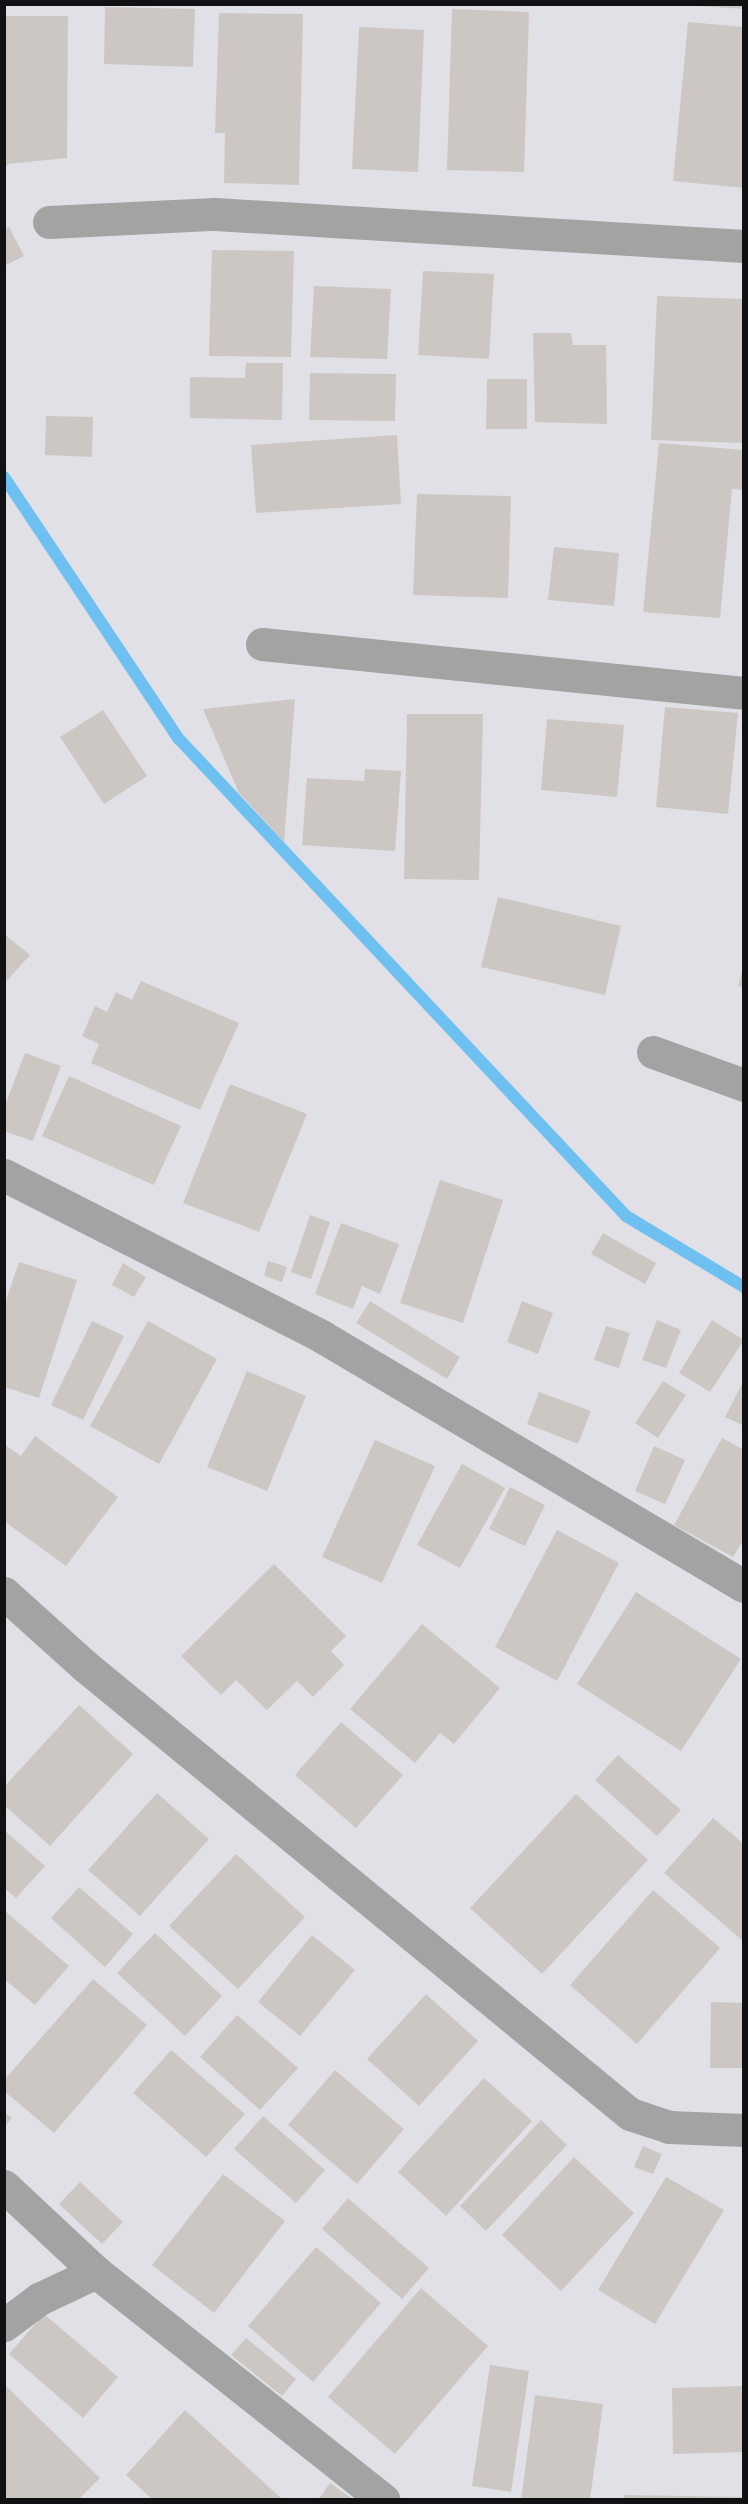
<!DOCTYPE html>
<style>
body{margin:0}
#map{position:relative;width:748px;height:2504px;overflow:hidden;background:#e0e0e6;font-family:"Roboto Condensed",sans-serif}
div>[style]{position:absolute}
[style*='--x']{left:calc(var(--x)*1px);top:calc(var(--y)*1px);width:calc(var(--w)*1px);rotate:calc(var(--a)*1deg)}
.stream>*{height:12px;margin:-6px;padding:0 6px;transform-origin:6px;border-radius:6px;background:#6ec0f1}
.building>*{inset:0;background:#cdc7c3}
.minor>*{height:33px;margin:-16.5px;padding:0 16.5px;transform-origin:16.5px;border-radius:16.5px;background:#a2a4a3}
span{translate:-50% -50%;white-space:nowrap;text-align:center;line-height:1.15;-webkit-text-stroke:4.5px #e0e0e6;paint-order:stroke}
.frame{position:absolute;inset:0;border:6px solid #111113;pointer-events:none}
</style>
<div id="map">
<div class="stream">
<div style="--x:4;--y:477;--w:315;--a:56.3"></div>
<div style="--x:179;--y:739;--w:654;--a:46.86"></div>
<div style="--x:626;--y:1216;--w:138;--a:31"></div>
</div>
<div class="building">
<div style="clip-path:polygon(699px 4px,744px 4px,744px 9px,699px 6px)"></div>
<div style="clip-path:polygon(105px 7px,195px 9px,193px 67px,104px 64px)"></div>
<div style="clip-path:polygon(452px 9px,529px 12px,524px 172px,447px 170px)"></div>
<div style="clip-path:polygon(219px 13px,303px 14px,299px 185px,224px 183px,225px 133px,215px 133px)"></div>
<div style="clip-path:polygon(4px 16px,68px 16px,67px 158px,8px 164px,4px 170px)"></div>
<div style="clip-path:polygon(688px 22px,744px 27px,744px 188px,673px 181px)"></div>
<div style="clip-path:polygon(359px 27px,424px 30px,418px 172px,352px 169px)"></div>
<div style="clip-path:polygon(9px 227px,24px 256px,4px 266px,4px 229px)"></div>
<div style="clip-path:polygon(212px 250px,294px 251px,291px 357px,209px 356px)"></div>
<div style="clip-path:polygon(423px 271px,494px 274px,489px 359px,418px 355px)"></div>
<div style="clip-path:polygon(314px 286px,391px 289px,387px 359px,310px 357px)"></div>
<div style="clip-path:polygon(657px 296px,744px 299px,742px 443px,651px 440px)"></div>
<div style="clip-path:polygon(533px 333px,571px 333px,573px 345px,606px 345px,607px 424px,535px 422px)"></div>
<div style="clip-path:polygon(246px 363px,283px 363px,282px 420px,190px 418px,190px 377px,245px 378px)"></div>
<div style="clip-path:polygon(310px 373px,396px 374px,395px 421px,309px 420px)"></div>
<div style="clip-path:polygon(487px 379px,527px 379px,527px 429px,486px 429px)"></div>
<div style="clip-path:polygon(46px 416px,93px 417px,92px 457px,45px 455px)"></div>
<div style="clip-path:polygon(397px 435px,401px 504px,256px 513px,251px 445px)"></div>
<div style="clip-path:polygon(659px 443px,744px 450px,744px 490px,732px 489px,720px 618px,643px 612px)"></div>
<div style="clip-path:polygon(417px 494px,511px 496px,508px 598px,413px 595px)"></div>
<div style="clip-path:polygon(554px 547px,619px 553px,614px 606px,548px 600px)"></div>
<div style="clip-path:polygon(295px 699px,284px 842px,239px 793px,203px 709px)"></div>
<div style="clip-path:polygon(665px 707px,738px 713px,728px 814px,656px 807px)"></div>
<div style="clip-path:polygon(103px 710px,147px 776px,104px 804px,60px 737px)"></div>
<div style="clip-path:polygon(407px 714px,483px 714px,479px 880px,404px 879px)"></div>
<div style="clip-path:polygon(547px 719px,624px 725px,617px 797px,541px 790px)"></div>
<div style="clip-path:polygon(365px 769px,401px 771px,395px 851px,302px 845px,307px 778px,364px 781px)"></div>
<div style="clip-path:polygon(498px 897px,621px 926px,605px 995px,481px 967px)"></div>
<div style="clip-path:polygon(4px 934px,30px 955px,4px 984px)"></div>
<div style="clip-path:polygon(744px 965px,744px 987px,738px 986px)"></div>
<div style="clip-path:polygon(141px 981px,239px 1023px,200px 1110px,91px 1063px,99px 1044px,82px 1036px,95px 1006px,107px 1012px,116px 992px,132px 1000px)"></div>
<div style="clip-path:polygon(25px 1053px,61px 1066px,33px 1141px,4px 1131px,4px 1108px)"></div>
<div style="clip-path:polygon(69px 1076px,181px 1126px,154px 1185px,42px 1136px)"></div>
<div style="clip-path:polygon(230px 1084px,307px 1114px,259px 1232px,183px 1203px)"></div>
<div style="clip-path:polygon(440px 1180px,503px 1200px,463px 1323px,400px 1303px)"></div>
<div style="clip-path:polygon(310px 1215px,330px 1222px,311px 1279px,291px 1272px)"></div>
<div style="clip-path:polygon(341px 1223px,399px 1244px,380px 1294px,362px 1286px,353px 1309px,315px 1294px)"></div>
<div style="clip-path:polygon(603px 1233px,656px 1263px,645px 1284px,591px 1254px)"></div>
<div style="clip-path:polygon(268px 1261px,287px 1267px,282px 1282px,264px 1276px)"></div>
<div style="clip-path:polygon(19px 1262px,77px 1280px,39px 1398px,4px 1387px,4px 1306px)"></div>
<div style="clip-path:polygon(123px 1263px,146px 1277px,134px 1297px,112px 1285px)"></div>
<div style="clip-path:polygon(370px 1301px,460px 1357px,447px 1379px,356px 1323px)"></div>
<div style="clip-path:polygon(522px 1301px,553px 1313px,538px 1354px,507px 1342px)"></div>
<div style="clip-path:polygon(657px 1320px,681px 1330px,666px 1368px,642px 1360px)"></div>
<div style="clip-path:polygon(712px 1320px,744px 1340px,710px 1392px,679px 1373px)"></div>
<div style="clip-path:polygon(92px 1321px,124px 1336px,83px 1420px,51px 1405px)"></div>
<div style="clip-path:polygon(148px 1321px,217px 1359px,159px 1464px,90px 1426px)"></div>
<div style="clip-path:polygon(606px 1326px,630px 1333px,619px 1368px,594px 1360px)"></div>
<div style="clip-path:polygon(247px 1371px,306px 1396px,267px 1491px,207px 1467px)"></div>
<div style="clip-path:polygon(744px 1380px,744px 1426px,725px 1417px)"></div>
<div style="clip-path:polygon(663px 1381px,686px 1395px,658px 1438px,635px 1423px)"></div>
<div style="clip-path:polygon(539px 1392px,591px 1411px,578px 1444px,527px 1424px)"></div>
<div style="clip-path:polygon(35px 1436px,118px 1497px,66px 1566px,4px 1521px,4px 1444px,21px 1456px)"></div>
<div style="clip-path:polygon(722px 1438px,744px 1450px,744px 1539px,733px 1557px,674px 1525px)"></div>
<div style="clip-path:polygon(375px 1440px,435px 1466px,382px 1583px,322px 1557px)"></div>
<div style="clip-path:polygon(654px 1446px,685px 1460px,665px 1504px,635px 1491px)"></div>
<div style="clip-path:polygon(462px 1464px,505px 1488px,460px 1568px,417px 1545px)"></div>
<div style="clip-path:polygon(510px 1487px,545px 1505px,525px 1546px,489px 1529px)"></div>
<div style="clip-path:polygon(557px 1530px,619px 1563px,557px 1681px,495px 1647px)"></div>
<div style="clip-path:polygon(274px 1564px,346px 1636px,331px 1651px,344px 1665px,313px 1697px,297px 1681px,267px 1710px,236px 1680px,221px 1695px,181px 1656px)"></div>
<div style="clip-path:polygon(636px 1592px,741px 1659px,681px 1751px,577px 1684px)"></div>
<div style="clip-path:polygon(422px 1624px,500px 1688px,454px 1744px,440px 1733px,415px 1763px,350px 1709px)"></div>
<div style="clip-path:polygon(79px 1705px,133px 1754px,50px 1846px,4px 1805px,4px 1787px)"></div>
<div style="clip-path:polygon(341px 1722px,403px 1775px,356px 1828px,295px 1775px)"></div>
<div style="clip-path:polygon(618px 1755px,681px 1810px,657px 1836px,595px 1780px)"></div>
<div style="clip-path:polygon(157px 1793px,209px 1839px,140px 1916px,88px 1870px)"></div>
<div style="clip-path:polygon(576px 1794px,648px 1860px,542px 1974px,470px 1908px)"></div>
<div style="clip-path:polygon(713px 1818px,744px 1844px,744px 1942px,664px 1873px)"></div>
<div style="clip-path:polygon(4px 1830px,45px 1866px,16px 1898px,4px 1888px)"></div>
<div style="clip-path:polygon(236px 1854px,305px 1917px,238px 1989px,169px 1926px)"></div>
<div style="clip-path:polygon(79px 1887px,133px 1934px,105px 1967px,51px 1918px)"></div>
<div style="clip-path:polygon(653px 1890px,720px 1948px,637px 2044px,570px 1985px)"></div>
<div style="clip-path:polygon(4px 1910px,69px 1966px,35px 2005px,4px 1979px)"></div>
<div style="clip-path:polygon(155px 1933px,222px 1996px,185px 2036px,117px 1973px)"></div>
<div style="clip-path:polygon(312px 1935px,355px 1970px,300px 2036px,258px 2002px)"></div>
<div style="clip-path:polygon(93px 1979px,147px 2025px,54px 2133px,4px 2091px,4px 2080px)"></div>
<div style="clip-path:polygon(426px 1994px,478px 2041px,419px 2106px,367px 2059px)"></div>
<div style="clip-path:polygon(711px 2002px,744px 2003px,744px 2068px,710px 2068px)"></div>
<div style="clip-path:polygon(237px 2015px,298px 2068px,260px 2110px,200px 2057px)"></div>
<div style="clip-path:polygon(171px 2050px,245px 2114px,206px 2157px,133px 2093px)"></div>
<div style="clip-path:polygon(335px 2070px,404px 2129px,357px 2184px,288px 2125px)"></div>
<div style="clip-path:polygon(484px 2078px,532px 2121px,446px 2216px,398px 2172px)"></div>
<div style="clip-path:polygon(4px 2112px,12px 2118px,4px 2127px)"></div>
<div style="clip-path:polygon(263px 2116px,325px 2170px,296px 2203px,234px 2149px)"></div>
<div style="clip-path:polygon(541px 2120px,567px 2145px,486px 2231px,460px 2206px)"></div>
<div style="clip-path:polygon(643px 2146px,662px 2154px,653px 2174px,634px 2167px)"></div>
<div style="clip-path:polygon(574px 2157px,634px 2213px,561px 2291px,502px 2235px)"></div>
<div style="clip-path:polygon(223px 2174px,285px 2221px,214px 2313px,152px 2265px)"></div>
<div style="clip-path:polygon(666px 2177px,724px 2210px,655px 2324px,598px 2290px)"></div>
<div style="clip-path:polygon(80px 2182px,123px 2222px,102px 2244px,59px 2204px)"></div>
<div style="clip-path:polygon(348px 2198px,429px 2268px,402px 2299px,322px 2229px)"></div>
<div style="clip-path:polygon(316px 2247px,381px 2303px,313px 2382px,248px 2326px)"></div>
<div style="clip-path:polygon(421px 2288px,488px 2346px,395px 2454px,328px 2397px)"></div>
<div style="clip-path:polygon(44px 2314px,118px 2377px,83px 2418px,9px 2354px)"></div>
<div style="clip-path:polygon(246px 2338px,296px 2379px,282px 2396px,231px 2355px)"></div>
<div style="clip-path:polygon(490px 2365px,529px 2371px,511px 2492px,472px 2486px)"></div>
<div style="clip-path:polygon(4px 2384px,100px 2478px,78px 2500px,4px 2500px)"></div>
<div style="clip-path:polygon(744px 2386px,744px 2452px,673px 2454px,672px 2388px)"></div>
<div style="clip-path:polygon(535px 2395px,603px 2404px,590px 2500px,521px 2500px)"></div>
<div style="clip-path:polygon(185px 2410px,283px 2500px,153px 2500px,126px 2475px)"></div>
<div style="clip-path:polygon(330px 2483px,354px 2500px,318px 2500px)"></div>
<div style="clip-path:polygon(624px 2495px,744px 2497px,744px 2500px,624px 2500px)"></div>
</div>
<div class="minor">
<div style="--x:49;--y:222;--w:166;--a:-2.8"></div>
<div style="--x:215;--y:214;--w:530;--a:3.46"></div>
<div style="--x:262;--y:644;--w:484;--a:5.8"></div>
<div style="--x:653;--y:1052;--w:97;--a:19.9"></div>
<div style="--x:4;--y:1175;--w:356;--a:26.9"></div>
<div style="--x:321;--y:1336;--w:491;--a:30.6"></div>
<div style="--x:4;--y:1593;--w:109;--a:42"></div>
<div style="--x:85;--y:1666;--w:705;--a:39.42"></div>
<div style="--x:630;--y:2114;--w:41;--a:18.4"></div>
<div style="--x:669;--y:2127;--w:75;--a:2.3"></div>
<div style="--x:4;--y:2186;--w:126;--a:43.1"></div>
<div style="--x:96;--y:2272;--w:367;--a:38.4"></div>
<div style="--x:4;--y:2325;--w:44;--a:-36.6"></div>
<div style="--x:39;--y:2299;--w:63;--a:-25.3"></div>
</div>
<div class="frame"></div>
</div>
